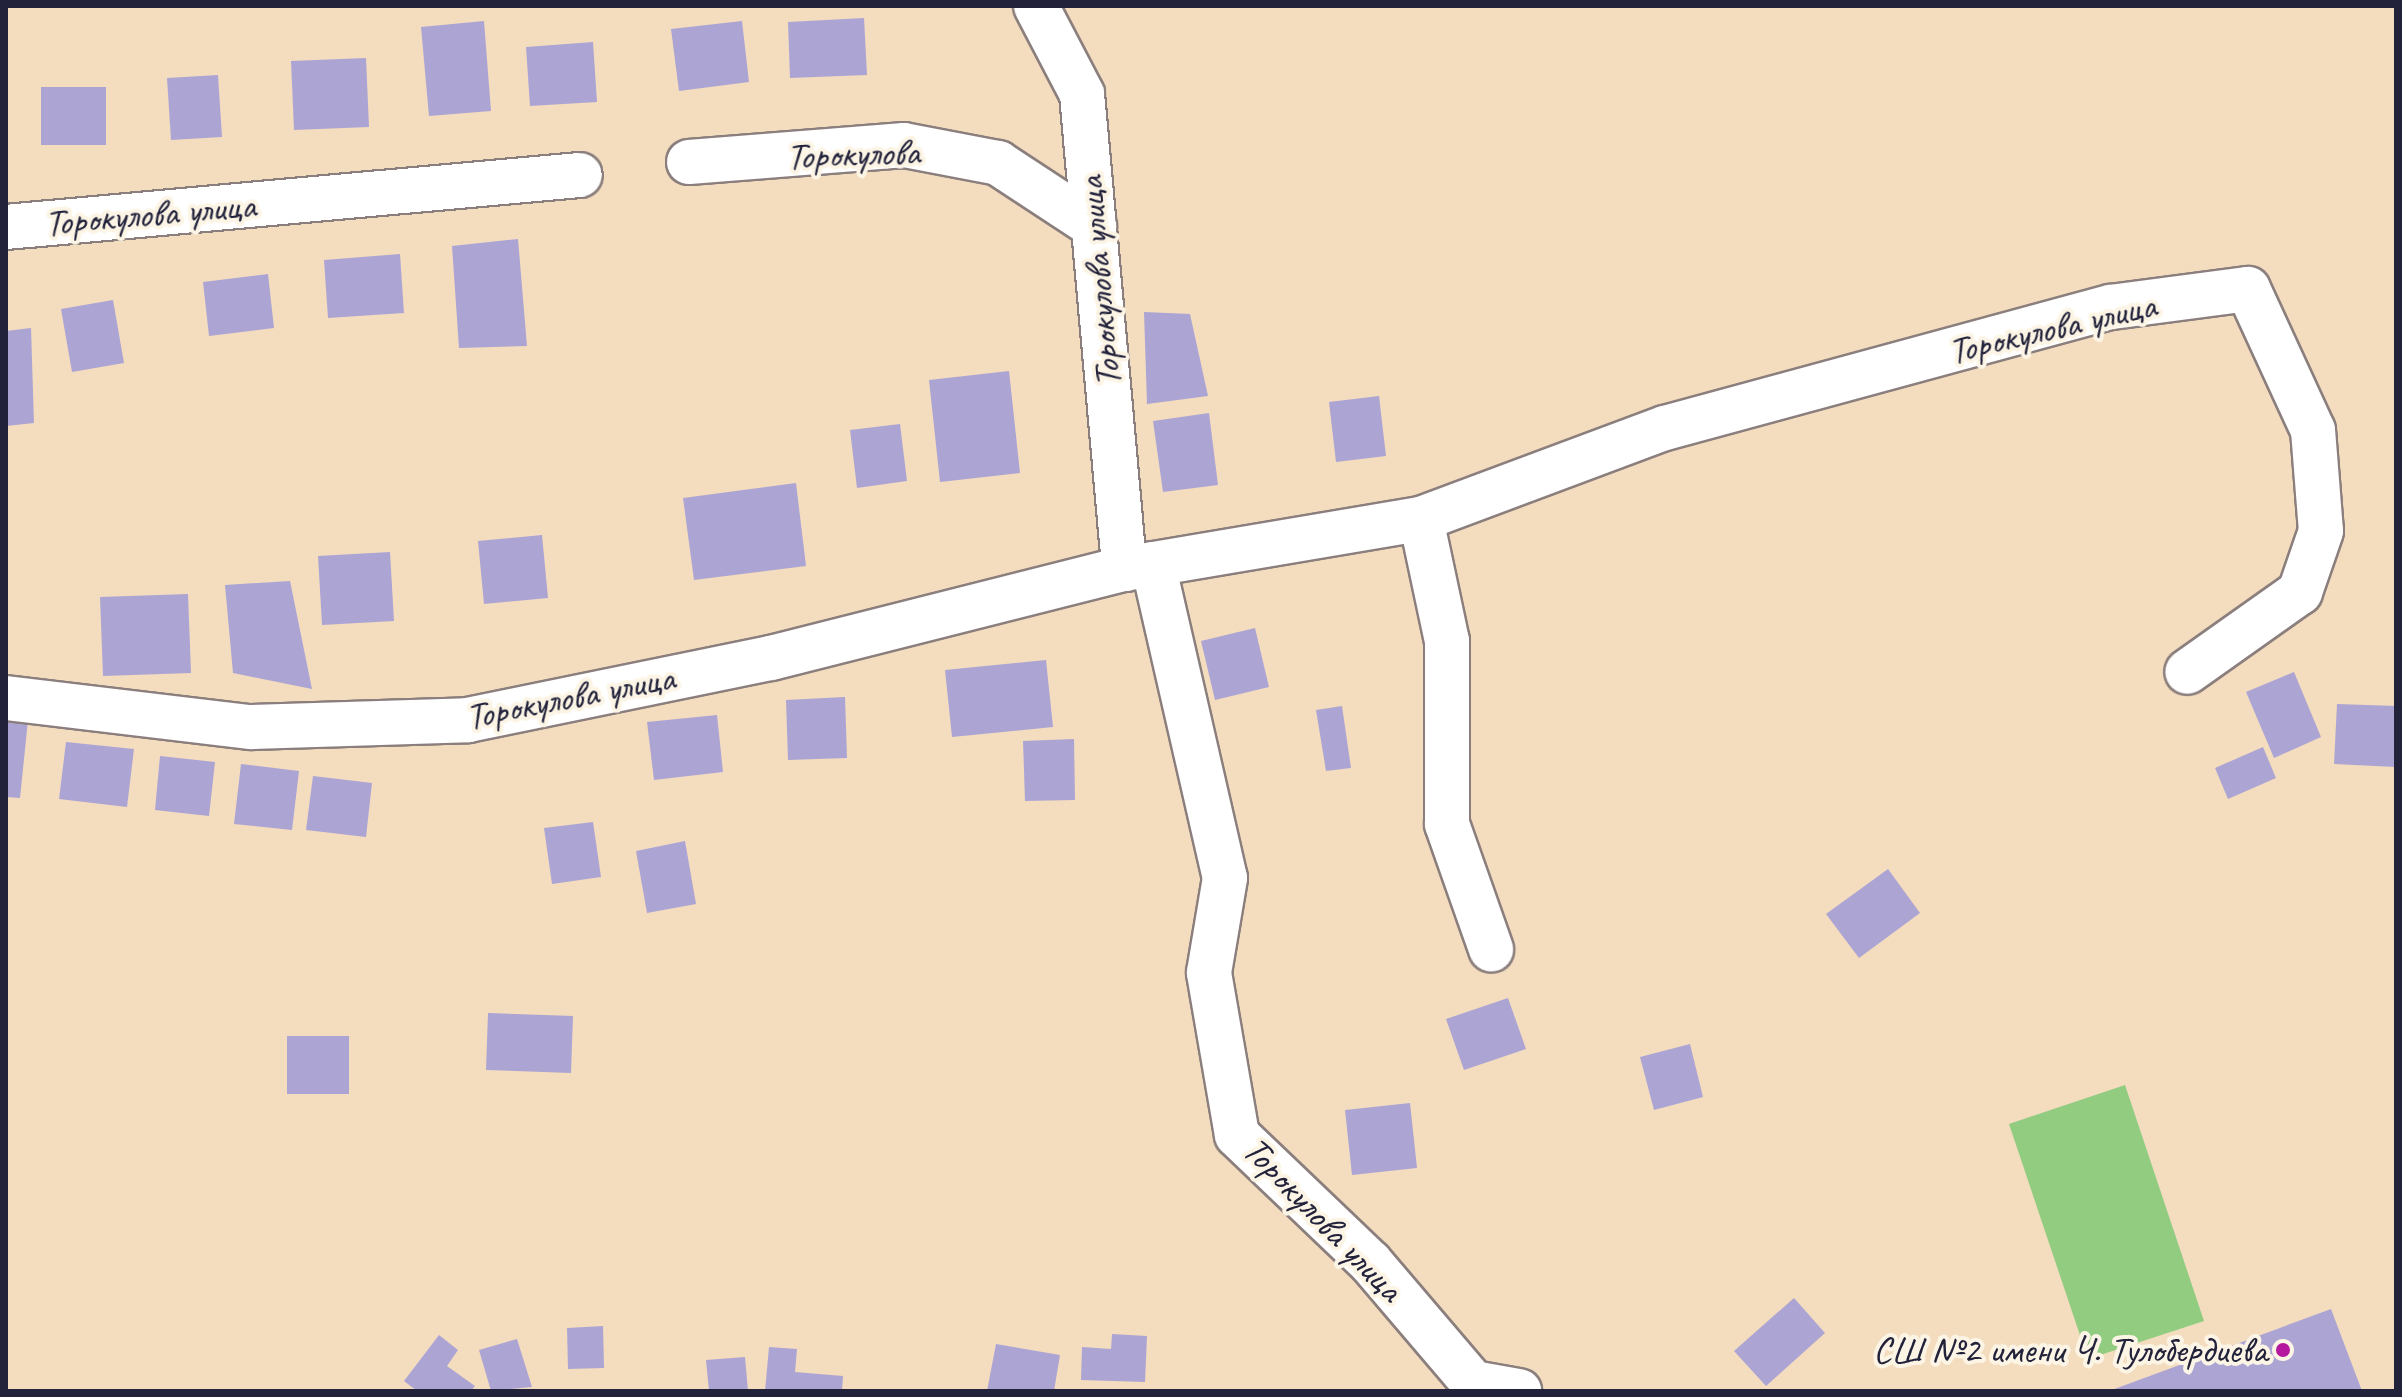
<!DOCTYPE html>
<meta charset="utf-8">
<style>
body{margin:0}
#map{position:relative;width:2402px;height:1397px;overflow:hidden;background:#f4dcbf;font-family:Caveat,sans-serif}
div>[style]{position:absolute}
[style*='--x']{left:calc(var(--x)*1px);top:calc(var(--y)*1px);width:calc(var(--w)*1px);rotate:calc(var(--a)*1deg)}
.green>*{inset:0;background:#91cc80}
.building>*{inset:0;background:#aca5d4}
.roads{filter:drop-shadow(2px 0 #8b7f7d) drop-shadow(-2px 0 #8b7f7d) drop-shadow(0 2px #8b7f7d) drop-shadow(0 -2px #8b7f7d)}
.minor>*{height:44px;margin:-22px;padding:0 22px;transform-origin:22px;border-radius:22px;background:#fff}
.dots>*{width:22px;height:22px;translate:-50% -50%;box-sizing:border-box;border:4px solid #fcf5e5;border-radius:50%}
span{translate:-50% -50%;white-space:nowrap;text-align:center;line-height:1.15;-webkit-text-stroke:8px #fcf5e5;paint-order:stroke}
.street-label{font-size:38px;color:#22223b}
.poi-label{font-size:38px;color:#22223b}
.right{translate:-100% -50%;text-align:right}
.frame{position:absolute;inset:0;border:8px solid #22223b;pointer-events:none}
</style>
<div id="map">
<div class="green">
<div style="clip-path:polygon(2125px 1085px,2204px 1321px,2088px 1359px,2009px 1124px)"></div>
</div>
<div class="building">
<div style="clip-path:polygon(864px 18px,867px 75px,790px 78px,788px 22px)"></div>
<div style="clip-path:polygon(484px 21px,491px 111px,429px 116px,421px 27px)"></div>
<div style="clip-path:polygon(742px 21px,749px 82px,679px 91px,671px 29px)"></div>
<div style="clip-path:polygon(593px 42px,597px 102px,530px 106px,526px 47px)"></div>
<div style="clip-path:polygon(366px 58px,369px 127px,294px 130px,291px 61px)"></div>
<div style="clip-path:polygon(218px 75px,222px 137px,171px 140px,167px 78px)"></div>
<div style="clip-path:polygon(41px 87px,106px 87px,106px 145px,41px 145px)"></div>
<div style="clip-path:polygon(518px 239px,527px 346px,459px 348px,452px 246px)"></div>
<div style="clip-path:polygon(400px 254px,404px 313px,328px 318px,324px 260px)"></div>
<div style="clip-path:polygon(268px 274px,274px 328px,209px 336px,203px 282px)"></div>
<div style="clip-path:polygon(113px 300px,124px 363px,72px 372px,61px 309px)"></div>
<div style="clip-path:polygon(1144px 312px,1190px 314px,1208px 396px,1147px 404px)"></div>
<div style="clip-path:polygon(31px 328px,34px 423px,6px 426px,6px 331px)"></div>
<div style="clip-path:polygon(1009px 371px,1020px 473px,940px 482px,929px 380px)"></div>
<div style="clip-path:polygon(1379px 396px,1386px 456px,1336px 462px,1329px 402px)"></div>
<div style="clip-path:polygon(1209px 413px,1218px 485px,1163px 492px,1153px 421px)"></div>
<div style="clip-path:polygon(900px 424px,907px 481px,857px 488px,850px 430px)"></div>
<div style="clip-path:polygon(796px 483px,806px 566px,694px 580px,683px 498px)"></div>
<div style="clip-path:polygon(542px 535px,548px 598px,484px 604px,478px 541px)"></div>
<div style="clip-path:polygon(390px 552px,394px 621px,322px 625px,318px 556px)"></div>
<div style="clip-path:polygon(290px 581px,312px 689px,233px 673px,225px 585px)"></div>
<div style="clip-path:polygon(188px 594px,191px 673px,103px 676px,100px 597px)"></div>
<div style="clip-path:polygon(1255px 628px,1269px 687px,1215px 700px,1201px 641px)"></div>
<div style="clip-path:polygon(1046px 660px,1053px 727px,952px 737px,945px 670px)"></div>
<div style="clip-path:polygon(2294px 672px,2321px 737px,2274px 758px,2246px 692px)"></div>
<div style="clip-path:polygon(845px 697px,847px 758px,788px 760px,786px 700px)"></div>
<div style="clip-path:polygon(2337px 704px,2396px 706px,2396px 767px,2334px 764px)"></div>
<div style="clip-path:polygon(1342px 706px,1351px 768px,1326px 771px,1316px 710px)"></div>
<div style="clip-path:polygon(717px 715px,723px 772px,654px 780px,647px 722px)"></div>
<div style="clip-path:polygon(6px 717px,28px 720px,20px 798px,6px 797px)"></div>
<div style="clip-path:polygon(1074px 739px,1075px 800px,1025px 801px,1023px 741px)"></div>
<div style="clip-path:polygon(66px 742px,134px 749px,127px 807px,59px 799px)"></div>
<div style="clip-path:polygon(2263px 747px,2276px 778px,2228px 799px,2215px 768px)"></div>
<div style="clip-path:polygon(160px 756px,215px 762px,209px 816px,155px 810px)"></div>
<div style="clip-path:polygon(241px 764px,299px 771px,292px 830px,234px 824px)"></div>
<div style="clip-path:polygon(313px 776px,372px 783px,366px 837px,306px 830px)"></div>
<div style="clip-path:polygon(593px 822px,601px 877px,552px 884px,544px 828px)"></div>
<div style="clip-path:polygon(685px 841px,696px 904px,647px 913px,636px 851px)"></div>
<div style="clip-path:polygon(1888px 869px,1920px 913px,1859px 958px,1826px 914px)"></div>
<div style="clip-path:polygon(1508px 998px,1526px 1049px,1464px 1070px,1446px 1019px)"></div>
<div style="clip-path:polygon(488px 1013px,573px 1016px,571px 1073px,486px 1070px)"></div>
<div style="clip-path:polygon(287px 1036px,349px 1036px,349px 1094px,287px 1094px)"></div>
<div style="clip-path:polygon(1690px 1044px,1703px 1097px,1654px 1110px,1640px 1057px)"></div>
<div style="clip-path:polygon(1410px 1103px,1417px 1168px,1352px 1175px,1345px 1110px)"></div>
<div style="clip-path:polygon(1794px 1298px,1825px 1333px,1766px 1386px,1734px 1351px)"></div>
<div style="clip-path:polygon(2331px 1309px,2362px 1391px,2109px 1391px)"></div>
<div style="clip-path:polygon(603px 1326px,604px 1368px,568px 1369px,567px 1328px)"></div>
<div style="clip-path:polygon(1112px 1334px,1147px 1336px,1145px 1382px,1081px 1380px,1082px 1347px,1111px 1349px)"></div>
<div style="clip-path:polygon(439px 1335px,458px 1350px,447px 1366px,475px 1386px,471px 1391px,417px 1391px,404px 1381px)"></div>
<div style="clip-path:polygon(517px 1339px,532px 1387px,491px 1391px,479px 1350px)"></div>
<div style="clip-path:polygon(996px 1344px,1060px 1355px,1054px 1391px,987px 1391px)"></div>
<div style="clip-path:polygon(769px 1347px,797px 1349px,795px 1372px,843px 1376px,842px 1391px,765px 1391px)"></div>
<div style="clip-path:polygon(745px 1357px,748px 1391px,709px 1391px,706px 1360px)"></div>
</div>
<div class="roads">
<div class="minor">
<div style="--x:1036;--y:6;--w:99;--a:62.4"></div>
<div style="--x:1082;--y:94;--w:477;--a:84.9"></div>
<div style="--x:689;--y:162;--w:216;--a:-4.5"></div>
<div style="--x:904;--y:145;--w:96;--a:10.8"></div>
<div style="--x:998;--y:163;--w:115;--a:33.3"></div>
<div style="--x:6;--y:227;--w:576;--a:-5.18"></div>
<div style="--x:1421;--y:519;--w:125;--a:78"></div>
<div style="--x:1447;--y:641;--w:183;--a:90"></div>
<div style="--x:1447;--y:824;--w:133;--a:70.6"></div>
<div style="--x:1153;--y:564;--w:322;--a:77.1"></div>
<div style="--x:1225;--y:878;--w:96;--a:99.6"></div>
<div style="--x:1209;--y:973;--w:164;--a:80.2"></div>
<div style="--x:1237;--y:1135;--w:184;--a:43.7"></div>
<div style="--x:1370;--y:1262;--w:159;--a:49.6"></div>
<div style="--x:1473;--y:1383;--w:47;--a:9.9"></div>
<div style="--x:6;--y:698;--w:247;--a:6.8"></div>
<div style="--x:251;--y:727;--w:217;--a:-1.8"></div>
<div style="--x:468;--y:720;--w:309;--a:-11.6"></div>
<div style="--x:771;--y:658;--w:364;--a:-14.2"></div>
<div style="--x:1124;--y:569;--w:301;--a:-9.6"></div>
<div style="--x:1421;--y:519;--w:260;--a:-20.5"></div>
<div style="--x:1665;--y:428;--w:462;--a:-15.2"></div>
<div style="--x:2111;--y:307;--w:138;--a:-7.5"></div>
<div style="--x:2248;--y:289;--w:155;--a:65.3"></div>
<div style="--x:2313;--y:430;--w:101;--a:85.5"></div>
<div style="--x:2321;--y:531;--w:65;--a:109"></div>
<div style="--x:2300;--y:592;--w:138;--a:144.7"></div>
</div>
</div>
<div class="dots">
<div style="left:2283px;top:1350px;background:#b5179e"></div>
</div>
<div class="street-label">
<span style="left:853px;top:154px;rotate:-2deg">Торокулова</span>
<span style="left:150px;top:214px;rotate:-5deg">Торокулова улица</span>
<span style="left:1099px;top:282px;rotate:-95deg">Торокулова улица</span>
<span style="left:2052px;top:328px;rotate:-13deg">Торокулова улица</span>
<span style="left:570px;top:697px;rotate:-11deg">Торокулова улица</span>
<span style="left:1323px;top:1219px;rotate:46deg">Торокулова улица</span>
</div>
<div class="poi-label">
<span class="right" style="left:2267px;top:1350px">СШ №2 имени Ч. Тулобердиева</span>
</div>
<div class="frame"></div>
</div>
